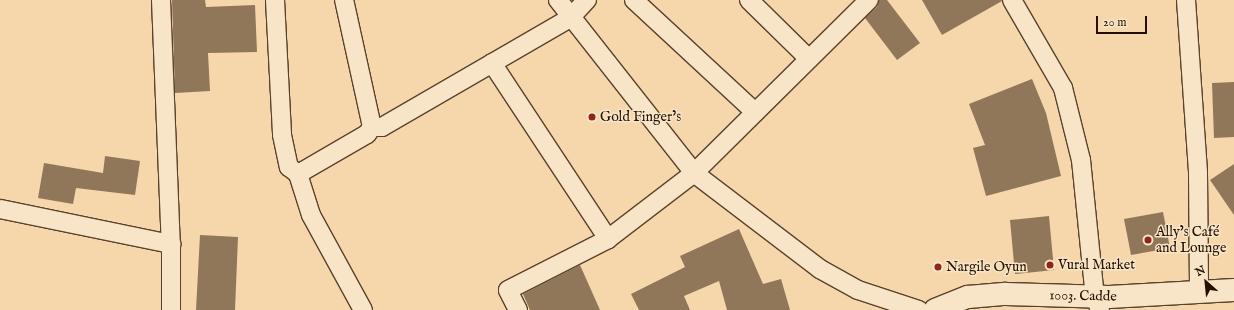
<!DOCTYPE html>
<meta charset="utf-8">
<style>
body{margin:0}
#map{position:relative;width:1234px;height:310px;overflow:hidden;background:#f5d7ab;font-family:"IM FELL English",serif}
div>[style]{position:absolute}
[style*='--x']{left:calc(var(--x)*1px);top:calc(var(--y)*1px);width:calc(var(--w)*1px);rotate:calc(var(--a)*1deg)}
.building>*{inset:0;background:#917759}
.roads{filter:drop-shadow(1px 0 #59422b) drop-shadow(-1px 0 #59422b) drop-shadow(0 1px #59422b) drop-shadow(0 -1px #59422b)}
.street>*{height:18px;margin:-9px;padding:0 9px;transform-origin:9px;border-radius:9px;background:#f8e5c8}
.secondary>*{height:22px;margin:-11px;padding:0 11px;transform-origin:11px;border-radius:11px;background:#f8e5c8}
.dots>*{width:11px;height:11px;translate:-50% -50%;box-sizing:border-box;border:2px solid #f8e5c8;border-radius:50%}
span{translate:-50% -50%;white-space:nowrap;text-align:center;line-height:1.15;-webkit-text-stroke:3px #f8e5c8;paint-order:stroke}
.poi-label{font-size:14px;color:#251000}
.left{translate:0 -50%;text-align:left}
.street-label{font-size:14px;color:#251000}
.north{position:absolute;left:1186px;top:262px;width:40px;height:40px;-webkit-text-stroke:3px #f8e5c8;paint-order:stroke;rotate:333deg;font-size:11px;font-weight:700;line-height:16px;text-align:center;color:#251000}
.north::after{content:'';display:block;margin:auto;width:14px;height:18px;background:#251000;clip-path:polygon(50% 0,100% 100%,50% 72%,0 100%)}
.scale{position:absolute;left:1096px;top:16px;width:51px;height:18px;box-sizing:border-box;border:2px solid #251000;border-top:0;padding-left:5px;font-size:12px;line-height:14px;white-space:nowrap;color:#251000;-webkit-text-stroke:3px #f8e5c8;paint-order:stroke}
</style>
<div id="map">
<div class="building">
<div style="clip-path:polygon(172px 0,205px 0,206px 7px,255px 5px,257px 52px,208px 53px,210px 91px,175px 93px)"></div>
<div style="clip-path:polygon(879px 0,887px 0,920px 43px,897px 60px,865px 18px,877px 7px)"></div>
<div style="clip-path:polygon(922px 0,1002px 0,1002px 1px,942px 35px)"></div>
<div style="clip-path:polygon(1032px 79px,1046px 113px,1061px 176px,986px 196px,973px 148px,985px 145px,969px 104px)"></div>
<div style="clip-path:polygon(1234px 82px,1234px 137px,1214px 138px,1212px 83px)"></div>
<div style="clip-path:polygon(105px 156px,140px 161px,135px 195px,76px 188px,73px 204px,38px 198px,44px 163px,103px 173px)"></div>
<div style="clip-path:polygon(1234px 164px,1234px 215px,1210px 180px)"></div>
<div style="clip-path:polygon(1163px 212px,1170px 248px,1131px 255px,1124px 219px)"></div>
<div style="clip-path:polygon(1049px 216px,1054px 270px,1015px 274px,1010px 220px)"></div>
<div style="clip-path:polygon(739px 229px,763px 284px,781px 279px,790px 310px,727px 310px,719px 281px,684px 296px,690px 310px,639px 310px,631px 294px,685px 267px,680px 256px)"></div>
<div style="clip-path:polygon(200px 235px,238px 237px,235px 310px,196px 310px)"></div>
<div style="clip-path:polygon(580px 265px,600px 310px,530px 310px,523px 294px)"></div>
</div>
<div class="roads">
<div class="street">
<div style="--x:161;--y:0;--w:244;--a:87.7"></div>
<div style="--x:171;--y:244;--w:66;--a:90"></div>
<div style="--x:275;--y:0;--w:135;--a:87"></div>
<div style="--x:282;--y:135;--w:33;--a:78"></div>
<div style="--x:289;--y:167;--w:11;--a:38"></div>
<div style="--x:298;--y:174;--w:43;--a:72.4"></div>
<div style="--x:311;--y:215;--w:108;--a:61.3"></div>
<div style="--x:558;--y:0;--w:220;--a:51.8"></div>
<div style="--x:694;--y:173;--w:158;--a:37.3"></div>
<div style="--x:820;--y:269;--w:43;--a:28.9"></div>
<div style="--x:858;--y:290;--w:64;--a:18.2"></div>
<div style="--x:634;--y:0;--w:165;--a:42.8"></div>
<div style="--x:749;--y:0;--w:84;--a:44.5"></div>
<div style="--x:1012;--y:0;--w:102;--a:59.9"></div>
<div style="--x:1063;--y:88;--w:74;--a:76"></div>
<div style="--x:1081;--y:160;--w:138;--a:84.2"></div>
<div style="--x:1095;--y:297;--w:14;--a:69"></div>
<div style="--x:1186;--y:0;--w:173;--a:86"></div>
<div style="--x:1198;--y:173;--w:119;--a:89.5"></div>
<div style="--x:492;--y:63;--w:211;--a:56.6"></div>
<div style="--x:372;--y:127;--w:10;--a:0"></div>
<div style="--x:382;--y:127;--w:217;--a:-30.1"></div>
<div style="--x:570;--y:18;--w:25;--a:-47"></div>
<div style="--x:298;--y:174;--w:80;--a:-30.1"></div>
<div style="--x:367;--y:134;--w:9;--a:-54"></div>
<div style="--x:372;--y:127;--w:130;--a:-102.4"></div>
<div style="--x:0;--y:209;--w:175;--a:11.6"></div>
<div style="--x:518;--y:310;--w:22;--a:-117"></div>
<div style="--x:508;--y:290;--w:112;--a:-27"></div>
<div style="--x:608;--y:239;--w:108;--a:-37.5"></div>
<div style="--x:694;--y:173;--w:246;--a:-44.7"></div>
</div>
<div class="secondary">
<div style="--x:935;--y:310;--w:35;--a:-22"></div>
<div style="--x:968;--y:297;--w:38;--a:-5"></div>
<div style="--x:1006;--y:294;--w:103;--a:1.7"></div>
<div style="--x:1109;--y:297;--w:125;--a:-3.2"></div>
</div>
</div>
<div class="dots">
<div style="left:592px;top:117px;background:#8f2418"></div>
<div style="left:1148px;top:240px;background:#8f2418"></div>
<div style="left:1050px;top:265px;background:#8f2418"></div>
<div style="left:938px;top:267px;background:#8f2418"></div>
</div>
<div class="poi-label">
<span class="left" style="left:600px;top:117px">Gold Finger’s</span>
<span class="left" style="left:1156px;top:240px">Ally’s Café<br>and Lounge</span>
<span class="left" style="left:1058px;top:265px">Vural Market</span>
<span class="left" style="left:946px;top:267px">Nargile Oyun</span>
</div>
<div class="street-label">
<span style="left:1083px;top:296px;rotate:1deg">1003. Cadde</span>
</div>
<div class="north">N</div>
<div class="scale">20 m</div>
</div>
